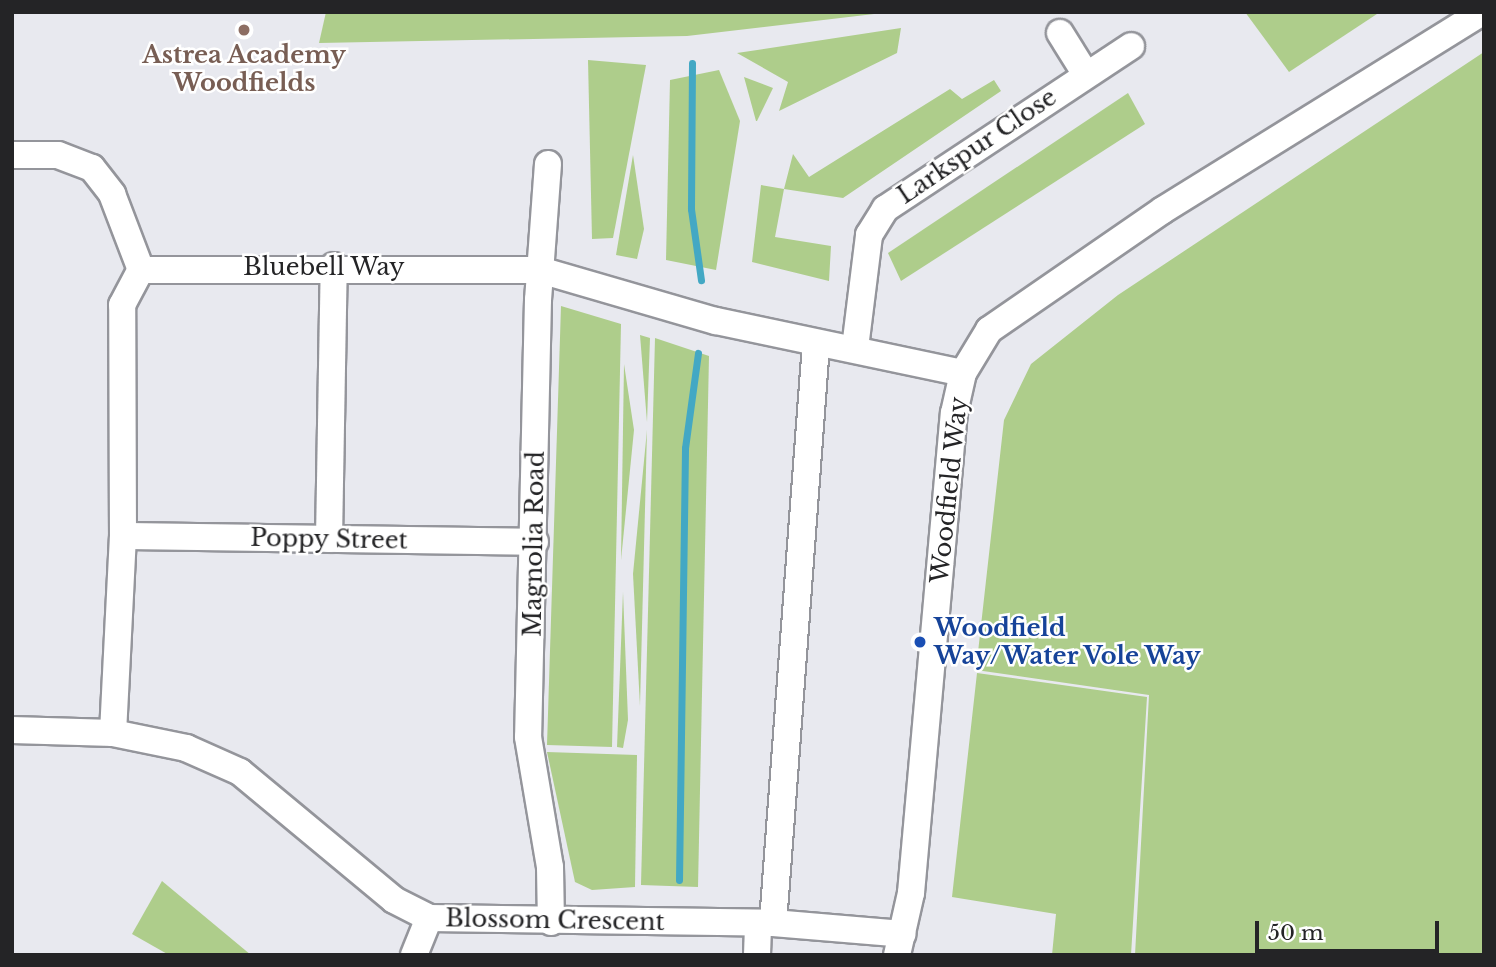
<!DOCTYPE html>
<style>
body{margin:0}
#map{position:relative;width:1496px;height:967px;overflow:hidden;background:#e8e9ef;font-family:"Libre Baskerville",serif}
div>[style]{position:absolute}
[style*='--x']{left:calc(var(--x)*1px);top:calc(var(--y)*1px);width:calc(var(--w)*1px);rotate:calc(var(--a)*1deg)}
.green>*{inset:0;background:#aecd8b}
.stream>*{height:7px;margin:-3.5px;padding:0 3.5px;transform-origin:3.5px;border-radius:3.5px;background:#43a8c4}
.roads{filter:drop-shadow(2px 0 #94959b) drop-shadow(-2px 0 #94959b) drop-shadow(0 2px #94959b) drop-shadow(0 -2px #94959b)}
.minor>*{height:26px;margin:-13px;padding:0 13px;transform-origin:13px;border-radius:13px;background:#fff}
.dots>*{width:19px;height:19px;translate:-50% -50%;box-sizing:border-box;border:4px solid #fff;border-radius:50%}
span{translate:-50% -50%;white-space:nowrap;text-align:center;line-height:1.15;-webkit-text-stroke:5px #fff;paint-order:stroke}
.education-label{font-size:24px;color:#785e54;font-weight:700}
.street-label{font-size:24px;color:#242426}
.transit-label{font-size:24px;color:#164399;font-weight:700}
.left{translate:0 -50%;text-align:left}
.frame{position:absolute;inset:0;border:14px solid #242426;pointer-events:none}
.scale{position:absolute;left:1255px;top:921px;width:184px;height:32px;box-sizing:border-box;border:4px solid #242426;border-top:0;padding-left:9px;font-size:21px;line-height:24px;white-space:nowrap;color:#242426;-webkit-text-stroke:5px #fff;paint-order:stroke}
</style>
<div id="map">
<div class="green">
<div style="clip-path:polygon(326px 12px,891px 12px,687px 36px,319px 43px)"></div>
<div style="clip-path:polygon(1245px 12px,1380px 12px,1289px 72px)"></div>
<div style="clip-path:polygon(901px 28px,897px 53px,779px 111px,788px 82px,737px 53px)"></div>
<div style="clip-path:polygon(1484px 52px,1484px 955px,1135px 955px,1149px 695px,976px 670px,1004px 420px,1031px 364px,1118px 295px)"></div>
<div style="clip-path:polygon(588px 60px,646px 65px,613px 238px,592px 239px)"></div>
<div style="clip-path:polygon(719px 70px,740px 121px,716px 270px,666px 260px,670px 80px)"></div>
<div style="clip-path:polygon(744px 77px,773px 88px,757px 121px,756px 121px)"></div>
<div style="clip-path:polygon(994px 80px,1001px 91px,843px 198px,784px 189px,775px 237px,831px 246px,829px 281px,752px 262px,761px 185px,784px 189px,793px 154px,809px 177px,950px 89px,962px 99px)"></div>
<div style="clip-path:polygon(1128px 93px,1145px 124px,901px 281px,888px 253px)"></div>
<div style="clip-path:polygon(633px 155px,644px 229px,637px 259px,616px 255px)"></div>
<div style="clip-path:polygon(561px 306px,621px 324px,612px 747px,547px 745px)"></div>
<div style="clip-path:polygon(640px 335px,650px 338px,647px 422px)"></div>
<div style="clip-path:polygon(655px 338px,709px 356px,698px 887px,641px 885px)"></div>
<div style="clip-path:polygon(624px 364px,634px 430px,621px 560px)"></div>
<div style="clip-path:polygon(647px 430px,640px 706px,633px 574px)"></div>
<div style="clip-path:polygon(623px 592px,628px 720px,623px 748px,617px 747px)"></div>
<div style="clip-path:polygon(977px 673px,1147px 697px,1131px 955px,1052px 955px,1056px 914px,952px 897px)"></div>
<div style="clip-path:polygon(547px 752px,637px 755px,635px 887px,592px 890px,575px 882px)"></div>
<div style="clip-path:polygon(162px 881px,251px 955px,169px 955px,132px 934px)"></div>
</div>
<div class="stream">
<div style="--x:692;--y:63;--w:146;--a:90.4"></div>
<div style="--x:691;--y:209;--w:72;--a:82"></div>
<div style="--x:679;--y:880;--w:432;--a:-89.2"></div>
<div style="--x:685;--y:448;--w:96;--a:-82.2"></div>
</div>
<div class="roads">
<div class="minor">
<div style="--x:1060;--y:33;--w:47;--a:58"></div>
<div style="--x:12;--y:155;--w:46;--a:0"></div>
<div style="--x:58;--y:155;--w:36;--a:21"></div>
<div style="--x:92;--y:168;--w:33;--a:52"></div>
<div style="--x:112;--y:194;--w:81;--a:69.1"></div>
<div style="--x:548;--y:164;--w:136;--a:94.2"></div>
<div style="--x:538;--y:300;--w:437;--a:91.3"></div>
<div style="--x:528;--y:737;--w:132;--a:80.4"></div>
<div style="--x:550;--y:867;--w:55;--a:89"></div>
<div style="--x:855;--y:348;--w:114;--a:-82.9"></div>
<div style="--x:869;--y:235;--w:31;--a:-58"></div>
<div style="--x:885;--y:209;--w:295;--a:-33.5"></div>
<div style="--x:123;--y:536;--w:412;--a:0.8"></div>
<div style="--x:329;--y:539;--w:273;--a:-89"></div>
<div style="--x:12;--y:730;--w:101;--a:1.7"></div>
<div style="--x:113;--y:733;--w:75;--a:11.6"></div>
<div style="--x:186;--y:748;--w:59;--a:24"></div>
<div style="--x:240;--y:772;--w:200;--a:39.7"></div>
<div style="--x:394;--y:900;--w:39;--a:27"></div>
<div style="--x:429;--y:918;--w:344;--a:0.8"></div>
<div style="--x:773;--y:923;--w:130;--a:4.8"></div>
<div style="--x:113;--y:733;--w:197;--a:-87.1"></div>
<div style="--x:123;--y:536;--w:231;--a:-90.2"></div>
<div style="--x:122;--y:305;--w:40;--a:-62"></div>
<div style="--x:141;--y:270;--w:399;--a:0"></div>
<div style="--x:540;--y:270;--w:183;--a:16.2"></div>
<div style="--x:716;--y:321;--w:252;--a:11.9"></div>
<div style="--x:773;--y:923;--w:580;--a:-85.75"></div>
<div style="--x:414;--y:955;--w:40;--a:-68"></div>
<div style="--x:757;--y:955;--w:31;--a:-88"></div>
<div style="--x:897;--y:955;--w:64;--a:-77.3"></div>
<div style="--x:911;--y:893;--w:482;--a:-84.9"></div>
<div style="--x:954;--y:413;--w:41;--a:-77.3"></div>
<div style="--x:963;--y:373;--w:50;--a:-58.8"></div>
<div style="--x:989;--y:330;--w:211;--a:-34.6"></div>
<div style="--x:1163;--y:210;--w:375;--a:-31.8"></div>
</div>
</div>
<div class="dots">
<div style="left:244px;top:30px;background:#8d6e63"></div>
<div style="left:920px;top:642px;background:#1a4fb4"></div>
</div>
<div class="education-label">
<span style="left:244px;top:69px">Astrea Academy<br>Woodfields</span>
</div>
<div class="street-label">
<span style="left:977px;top:146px;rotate:-34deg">Larkspur Close</span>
<span style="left:324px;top:267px">Bluebell Way</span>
<span style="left:949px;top:490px;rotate:-84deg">Woodfield Way</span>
<span style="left:329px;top:539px;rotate:1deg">Poppy Street</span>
<span style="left:534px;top:544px;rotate:-89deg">Magnolia Road</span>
<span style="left:555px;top:920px;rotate:1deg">Blossom Crescent</span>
</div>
<div class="transit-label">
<span class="left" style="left:934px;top:642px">Woodfield<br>Way/Water Vole Way</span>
</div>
<div class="frame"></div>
<div class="scale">50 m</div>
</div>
